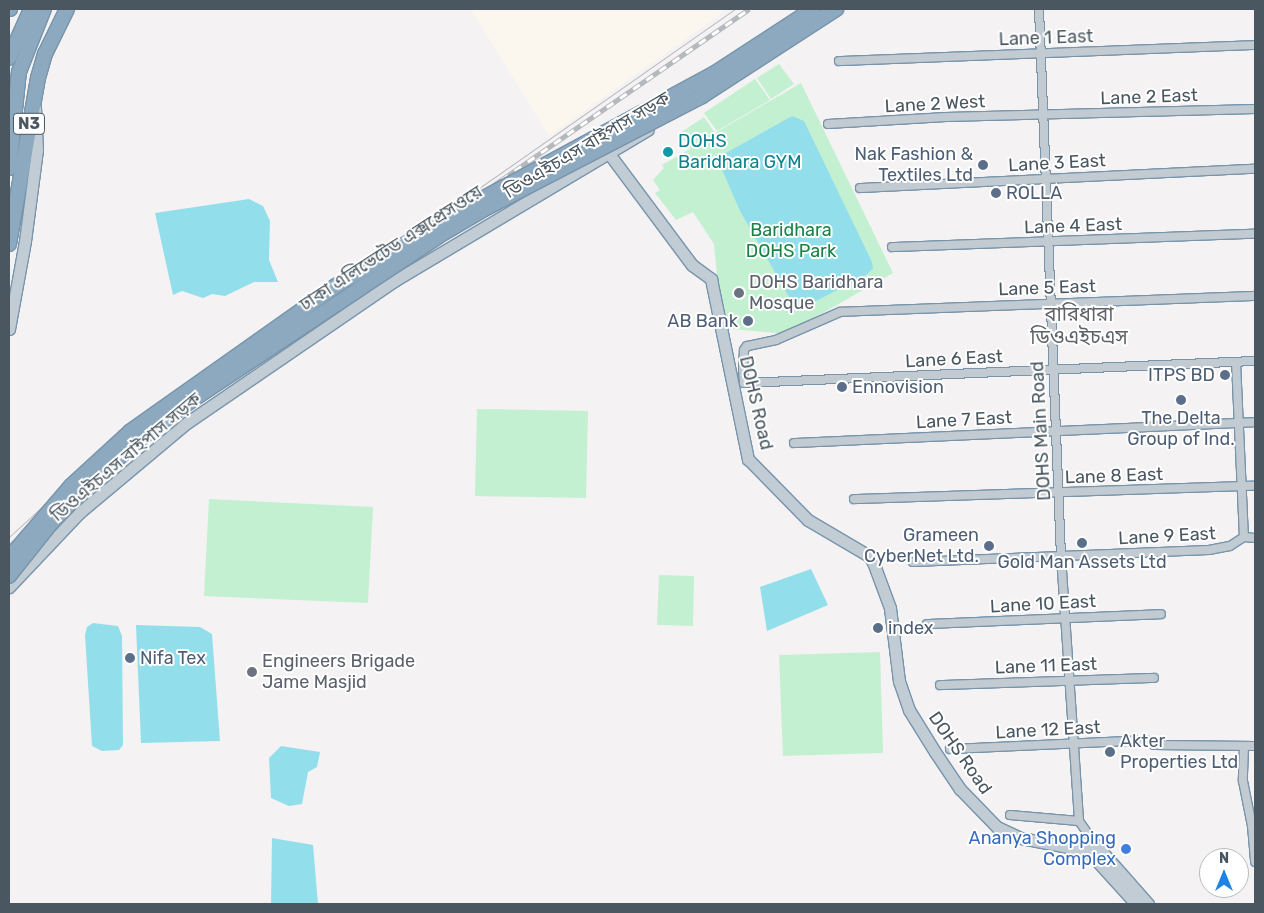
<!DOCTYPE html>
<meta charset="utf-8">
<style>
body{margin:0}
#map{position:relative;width:1264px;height:913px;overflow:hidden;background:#f4f2f3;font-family:Rubik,"Noto Sans Bengali",sans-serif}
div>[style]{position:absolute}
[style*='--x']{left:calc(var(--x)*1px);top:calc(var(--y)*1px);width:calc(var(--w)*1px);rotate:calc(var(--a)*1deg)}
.commercial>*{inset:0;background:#fcf7ee}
.green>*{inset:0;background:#c3f0d1}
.water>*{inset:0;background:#92dfeb}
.roads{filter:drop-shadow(1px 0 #7794ab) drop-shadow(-1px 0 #7794ab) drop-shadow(0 1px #7794ab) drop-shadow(0 -1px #7794ab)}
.street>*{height:8px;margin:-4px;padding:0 4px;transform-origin:4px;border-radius:4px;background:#c1cbd1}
.secondary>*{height:11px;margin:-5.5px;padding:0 5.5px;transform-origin:5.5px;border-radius:5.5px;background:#c1ccd5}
.highway>*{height:14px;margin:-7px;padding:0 7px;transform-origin:7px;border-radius:7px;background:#8ca9bf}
.tram>*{height:1px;margin:-0.5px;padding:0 0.5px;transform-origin:0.5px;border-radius:0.5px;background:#b5b8bc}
.rail>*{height:4.5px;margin-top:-2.25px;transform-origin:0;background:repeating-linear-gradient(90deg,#fff 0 8px,#b5b8bc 0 16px);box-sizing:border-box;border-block:1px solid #b5b8bc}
.bridges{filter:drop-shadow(1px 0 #7794ab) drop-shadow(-1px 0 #7794ab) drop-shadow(0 1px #7794ab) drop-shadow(0 -1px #7794ab)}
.highway-bridge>*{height:14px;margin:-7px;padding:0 7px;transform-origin:7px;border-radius:7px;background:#8ca9bf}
.dots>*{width:14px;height:14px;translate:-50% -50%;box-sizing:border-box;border:2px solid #fff;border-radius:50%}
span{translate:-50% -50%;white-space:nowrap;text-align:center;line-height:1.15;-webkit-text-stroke:4px #fff;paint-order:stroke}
.shield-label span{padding:1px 4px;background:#fff;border:1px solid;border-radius:4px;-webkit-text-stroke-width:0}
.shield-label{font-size:16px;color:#4a5760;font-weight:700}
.street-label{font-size:18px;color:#4a5760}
.culture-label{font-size:18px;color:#0d838f}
.left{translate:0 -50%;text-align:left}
.service-label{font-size:18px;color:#4e5e75}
.right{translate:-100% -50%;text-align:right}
.park-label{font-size:18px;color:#1a8246}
.worship-label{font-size:18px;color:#5b616d}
.shop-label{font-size:18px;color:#366cbe}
.quarter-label{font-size:20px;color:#5f6367}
.frame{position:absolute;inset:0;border:10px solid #4a5760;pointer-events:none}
.north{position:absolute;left:1199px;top:848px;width:50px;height:50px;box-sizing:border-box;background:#fff;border:1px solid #b7bcbf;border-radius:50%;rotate:0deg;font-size:14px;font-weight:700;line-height:20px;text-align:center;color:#4a5760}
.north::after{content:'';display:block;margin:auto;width:18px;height:22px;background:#1e83e2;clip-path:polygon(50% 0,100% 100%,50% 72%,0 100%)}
</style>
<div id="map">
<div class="commercial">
<div style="clip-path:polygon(471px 9px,727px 9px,549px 136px)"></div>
</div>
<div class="green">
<div style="clip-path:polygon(779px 64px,794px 84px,771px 99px,757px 78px)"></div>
<div style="clip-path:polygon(755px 79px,770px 100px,717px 131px,704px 113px)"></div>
<div style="clip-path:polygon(801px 83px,893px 273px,786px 334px,722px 328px,714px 244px,693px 212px,676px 220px,655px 193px,660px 190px,653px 180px,664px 168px,662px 165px,690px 149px,680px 133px,704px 117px,715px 133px)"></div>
<div style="clip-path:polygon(477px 409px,588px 411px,586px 498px,475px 496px)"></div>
<div style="clip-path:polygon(209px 499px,373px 507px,368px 603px,204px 596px)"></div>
<div style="clip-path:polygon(659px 575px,694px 576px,693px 626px,657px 625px)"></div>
<div style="clip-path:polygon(880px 652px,883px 753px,783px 756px,779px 655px)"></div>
</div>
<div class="water">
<div style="clip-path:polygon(792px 116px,804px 121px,872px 262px,873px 269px,866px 275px,797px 311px,740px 211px,720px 165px,724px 154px)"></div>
<div style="clip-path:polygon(249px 199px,263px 206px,270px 221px,269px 260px,278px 282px,254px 282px,225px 296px,212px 294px,203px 298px,182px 291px,173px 295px,155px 213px)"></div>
<div style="clip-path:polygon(811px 569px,828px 605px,767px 631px,760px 587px)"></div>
<div style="clip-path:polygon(93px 623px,118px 626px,122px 636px,123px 745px,119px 750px,102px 751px,92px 746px,85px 635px,87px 627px)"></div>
<div style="clip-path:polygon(136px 625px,200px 627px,212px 634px,220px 741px,141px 743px)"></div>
<div style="clip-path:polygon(281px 746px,320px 752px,317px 767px,308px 772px,302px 804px,289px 806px,271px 798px,269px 758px)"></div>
<div style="clip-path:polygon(272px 838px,313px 845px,318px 904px,271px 904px)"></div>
</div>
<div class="roads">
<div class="street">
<div style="--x:1039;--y:9;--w:547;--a:87.7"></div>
<div style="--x:1061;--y:556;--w:266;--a:86.1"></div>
<div style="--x:839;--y:61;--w:416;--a:-2.2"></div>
<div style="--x:828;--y:124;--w:118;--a:-3.4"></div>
<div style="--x:946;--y:117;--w:309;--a:-1.5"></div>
<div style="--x:860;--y:188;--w:395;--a:-2.8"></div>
<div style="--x:892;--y:247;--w:363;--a:-2.1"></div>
<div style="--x:1255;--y:296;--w:415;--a:177.8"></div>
<div style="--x:840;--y:312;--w:70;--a:156.4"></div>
<div style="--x:776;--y:340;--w:30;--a:168"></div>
<div style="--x:747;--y:346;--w:5;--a:127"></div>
<div style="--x:744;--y:350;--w:19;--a:93"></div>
<div style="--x:743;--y:369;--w:14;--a:86"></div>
<div style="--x:744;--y:383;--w:511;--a:-2.47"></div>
<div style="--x:1236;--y:362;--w:175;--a:87.4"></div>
<div style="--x:794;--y:443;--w:461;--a:-2.6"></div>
<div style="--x:854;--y:499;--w:401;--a:-1.9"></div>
<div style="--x:1244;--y:537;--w:11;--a:5"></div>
<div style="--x:913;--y:562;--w:296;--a:-2.3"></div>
<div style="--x:1209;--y:550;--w:21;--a:-11"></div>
<div style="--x:1230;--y:546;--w:17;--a:-33"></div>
<div style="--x:927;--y:624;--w:234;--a:-2.4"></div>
<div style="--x:940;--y:685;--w:214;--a:-1.9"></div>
<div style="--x:1154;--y:745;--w:101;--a:0.6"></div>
<div style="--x:1244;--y:746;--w:35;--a:92"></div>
<div style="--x:1243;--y:781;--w:46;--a:78.7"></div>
<div style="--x:1252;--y:826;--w:36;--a:85"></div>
<div style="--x:950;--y:749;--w:196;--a:-2.6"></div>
<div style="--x:1010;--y:815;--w:69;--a:5"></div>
<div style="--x:1079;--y:821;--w:29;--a:55"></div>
</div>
<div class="secondary">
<div style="--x:610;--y:155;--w:137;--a:53.3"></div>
<div style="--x:692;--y:265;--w:24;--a:36"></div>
<div style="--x:711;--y:279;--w:184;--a:78.4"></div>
<div style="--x:748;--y:459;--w:86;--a:45.5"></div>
<div style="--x:808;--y:520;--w:71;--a:30.5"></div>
<div style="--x:869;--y:556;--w:7;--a:56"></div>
<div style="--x:873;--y:562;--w:49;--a:69.7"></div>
<div style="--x:890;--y:608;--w:74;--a:83"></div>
<div style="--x:899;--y:681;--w:31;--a:71"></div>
<div style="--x:909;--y:710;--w:49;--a:58.2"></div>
<div style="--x:935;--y:752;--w:45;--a:56"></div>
<div style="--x:960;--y:789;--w:53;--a:45.8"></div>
<div style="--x:997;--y:827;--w:26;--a:25"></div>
<div style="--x:1021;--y:838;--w:68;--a:11"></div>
<div style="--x:9;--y:329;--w:89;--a:-79.7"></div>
<div style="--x:25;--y:241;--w:92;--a:-82.5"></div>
<div style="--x:37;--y:150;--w:42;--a:-92.7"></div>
<div style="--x:9;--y:587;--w:102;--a:-46.6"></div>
<div style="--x:79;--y:513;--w:142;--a:-39.9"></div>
<div style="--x:188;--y:422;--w:250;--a:-34.4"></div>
<div style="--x:394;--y:281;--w:295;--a:-30.8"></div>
<div style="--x:1088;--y:851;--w:10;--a:-37"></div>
<div style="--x:1096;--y:845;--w:79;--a:48.6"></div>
<div style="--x:1088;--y:851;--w:72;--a:47.8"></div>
</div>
<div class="highway">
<div style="--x:9;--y:9;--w:1;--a:0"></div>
<div style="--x:9;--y:58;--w:54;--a:-65.8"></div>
<div style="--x:9;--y:168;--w:97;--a:-84.1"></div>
<div style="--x:19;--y:72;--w:68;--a:-68.4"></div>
<div style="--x:9;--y:244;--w:169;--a:-80.1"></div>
<div style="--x:38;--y:78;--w:25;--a:-74"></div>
<div style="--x:45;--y:54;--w:50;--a:-63.9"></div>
</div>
</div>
<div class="tram">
<div style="--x:9;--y:537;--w:96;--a:-42.5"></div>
<div style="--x:80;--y:472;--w:197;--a:-36.1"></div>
<div style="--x:239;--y:356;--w:605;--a:-34.98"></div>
</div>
<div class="rail">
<div style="--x:9;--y:547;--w:100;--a:-43.8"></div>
<div style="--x:81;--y:478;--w:483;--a:-35.4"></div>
<div style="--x:475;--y:198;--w:333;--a:-34.6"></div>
</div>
<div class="bridges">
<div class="highway-bridge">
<div style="--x:9;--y:558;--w:95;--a:-49.3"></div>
<div style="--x:71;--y:486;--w:81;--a:-42.5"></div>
<div style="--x:131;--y:431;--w:251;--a:-35.3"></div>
<div style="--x:336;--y:286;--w:153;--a:-31.1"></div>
<div style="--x:467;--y:207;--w:282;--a:-28.4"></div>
<div style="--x:715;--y:73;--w:117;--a:-33.1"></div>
<div style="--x:9;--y:576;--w:69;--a:-51.5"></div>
<div style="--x:52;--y:522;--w:62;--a:-45.7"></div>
<div style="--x:95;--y:478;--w:82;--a:-40.5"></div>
<div style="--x:157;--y:425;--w:50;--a:-35.3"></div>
<div style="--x:198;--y:396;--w:287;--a:-33.6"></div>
<div style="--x:437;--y:237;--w:57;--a:-30.6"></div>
<div style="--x:486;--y:208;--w:243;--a:-27.4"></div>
<div style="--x:702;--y:96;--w:160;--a:-33"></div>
</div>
</div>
<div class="dots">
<div style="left:668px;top:152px;background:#0f9aa8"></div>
<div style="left:983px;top:165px;background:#5c6f8a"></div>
<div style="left:996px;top:193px;background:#5c6f8a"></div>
<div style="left:739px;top:293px;background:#6b7280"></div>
<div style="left:748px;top:321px;background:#5c6f8a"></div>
<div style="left:1225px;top:375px;background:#5c6f8a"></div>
<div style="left:842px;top:387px;background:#5c6f8a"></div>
<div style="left:1181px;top:400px;background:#5c6f8a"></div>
<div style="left:1082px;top:543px;background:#5c6f8a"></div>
<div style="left:989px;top:546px;background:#5c6f8a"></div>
<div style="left:878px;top:628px;background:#5c6f8a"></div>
<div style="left:130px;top:658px;background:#5c6f8a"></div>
<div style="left:252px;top:672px;background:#6b7280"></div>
<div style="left:1110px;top:752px;background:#5c6f8a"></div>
<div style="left:1126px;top:849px;background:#3f7fe0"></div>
</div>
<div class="shield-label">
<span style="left:29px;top:124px">N3</span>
</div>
<div class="street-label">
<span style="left:1046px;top:38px;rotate:-2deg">Lane 1 East</span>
<span style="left:1149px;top:97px;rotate:-2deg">Lane 2 East</span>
<span style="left:935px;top:104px;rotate:-3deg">Lane 2 West</span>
<span style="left:587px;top:145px;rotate:-31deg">ডিওএইচএস বাইপাস সড়ক</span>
<span style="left:1057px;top:163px;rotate:-3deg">Lane 3 East</span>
<span style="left:1073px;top:226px;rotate:-2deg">Lane 4 East</span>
<span style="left:391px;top:248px;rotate:-33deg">ঢাকা এলিভেটেড এক্সপ্রেসওয়ে</span>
<span style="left:1047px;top:288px;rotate:-2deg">Lane 5 East</span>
<span style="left:954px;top:359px;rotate:-3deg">Lane 6 East</span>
<span style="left:756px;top:403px;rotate:77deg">DOHS Road</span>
<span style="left:964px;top:420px;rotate:-3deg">Lane 7 East</span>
<span style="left:1041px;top:431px;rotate:-93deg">DOHS Main Road</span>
<span style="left:126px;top:457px;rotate:-40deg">ডিওএইচএস বাইপাস সড়ক</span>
<span style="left:1114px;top:476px;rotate:-2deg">Lane 8 East</span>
<span style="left:1167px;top:536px;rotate:-3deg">Lane 9 East</span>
<span style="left:1043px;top:604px;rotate:-3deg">Lane 10 East</span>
<span style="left:1046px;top:666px;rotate:-2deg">Lane 11 East</span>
<span style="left:1048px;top:730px;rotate:-3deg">Lane 12 East</span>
<span style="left:960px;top:753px;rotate:55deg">DOHS Road</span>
</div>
<div class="culture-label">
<span class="left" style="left:678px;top:152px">DOHS<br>Baridhara GYM</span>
</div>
<div class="service-label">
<span class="right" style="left:973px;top:165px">Nak Fashion &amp;<br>Textiles Ltd</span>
<span class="left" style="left:1006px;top:193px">ROLLA</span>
<span class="right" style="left:738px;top:321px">AB Bank</span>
<span class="right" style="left:1215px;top:375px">ITPS BD</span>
<span class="left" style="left:852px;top:387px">Ennovision</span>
<span style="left:1181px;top:429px">The Delta<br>Group of Ind.</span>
<span class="right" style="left:979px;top:546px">Grameen<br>CyberNet Ltd.</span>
<span style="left:1082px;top:562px">Gold Man Assets Ltd</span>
<span class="left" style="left:888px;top:628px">index</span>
<span class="left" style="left:140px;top:658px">Nifa Tex</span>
<span class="left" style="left:1120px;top:752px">Akter<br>Properties Ltd</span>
</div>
<div class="park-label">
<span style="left:791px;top:241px">Baridhara<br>DOHS Park</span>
</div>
<div class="worship-label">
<span class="left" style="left:749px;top:293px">DOHS Baridhara<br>Mosque</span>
<span class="left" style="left:262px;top:672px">Engineers Brigade<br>Jame Masjid</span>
</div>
<div class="shop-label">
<span class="right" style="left:1116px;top:849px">Ananya Shopping<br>Complex</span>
</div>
<div class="quarter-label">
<span style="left:1079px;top:326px">বারিধারা<br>ডিওএইচএস</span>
</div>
<div class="frame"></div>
<div class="north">N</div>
</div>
